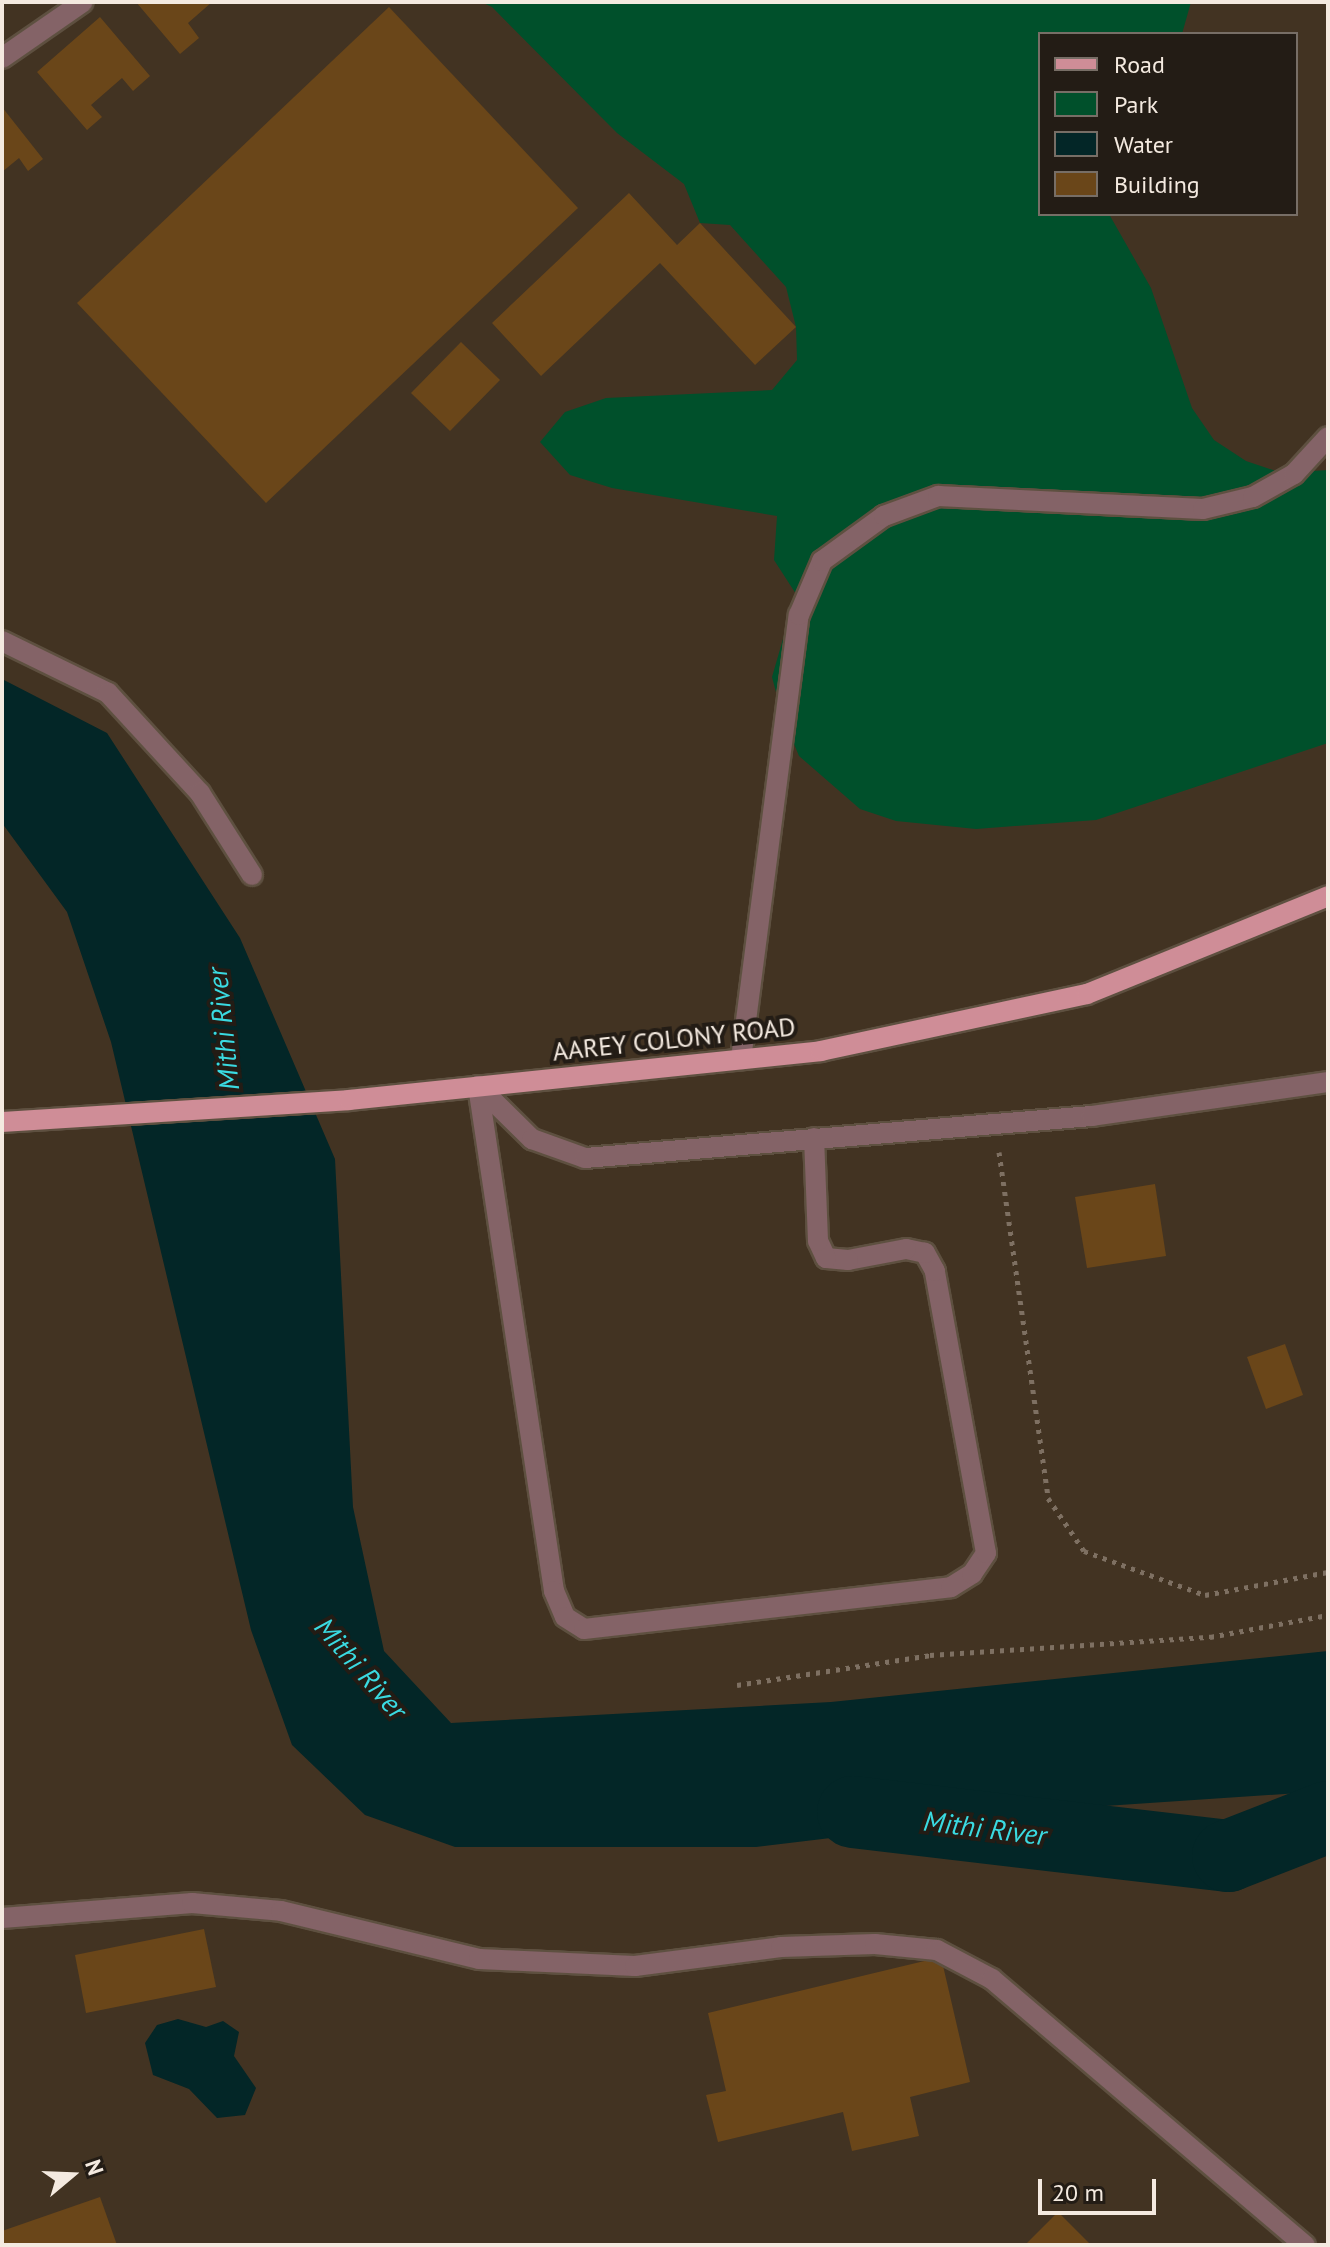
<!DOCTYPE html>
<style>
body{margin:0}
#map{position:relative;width:1330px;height:2247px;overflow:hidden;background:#423322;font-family:"PT Sans",sans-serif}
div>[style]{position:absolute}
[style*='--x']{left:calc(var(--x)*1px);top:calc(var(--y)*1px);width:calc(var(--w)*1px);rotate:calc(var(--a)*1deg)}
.green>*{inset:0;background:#00502b}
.water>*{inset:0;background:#032627}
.river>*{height:72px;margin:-36px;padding:0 36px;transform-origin:36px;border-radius:36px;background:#032627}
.building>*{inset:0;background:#6a4619}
.path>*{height:5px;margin-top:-2.5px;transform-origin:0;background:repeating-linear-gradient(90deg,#7e7062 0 4px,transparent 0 10px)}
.roads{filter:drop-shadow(2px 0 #5e5040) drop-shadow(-2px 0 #5e5040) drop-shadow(0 2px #5e5040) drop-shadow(0 -2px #5e5040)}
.minor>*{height:20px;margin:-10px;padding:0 10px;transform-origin:10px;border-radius:10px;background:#846367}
.major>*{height:20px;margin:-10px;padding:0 10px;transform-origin:10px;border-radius:10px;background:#cf8d97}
span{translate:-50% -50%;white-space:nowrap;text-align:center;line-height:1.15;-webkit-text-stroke:8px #231c15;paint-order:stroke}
.street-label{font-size:26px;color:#f4eae0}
.water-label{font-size:28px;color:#3adae1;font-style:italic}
.frame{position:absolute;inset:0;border:4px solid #f4eae0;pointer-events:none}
.legend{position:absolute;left:1038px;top:32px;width:260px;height:184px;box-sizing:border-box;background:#231c15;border:2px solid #776e66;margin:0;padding:10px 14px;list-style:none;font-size:24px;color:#f4eae0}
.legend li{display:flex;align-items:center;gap:16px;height:40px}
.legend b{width:40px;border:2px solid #776e66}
.north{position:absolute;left:32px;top:2135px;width:80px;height:80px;-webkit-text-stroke:6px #231c15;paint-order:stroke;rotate:71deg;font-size:22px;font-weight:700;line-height:32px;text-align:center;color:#f4eae0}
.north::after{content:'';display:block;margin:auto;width:28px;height:36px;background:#f4eae0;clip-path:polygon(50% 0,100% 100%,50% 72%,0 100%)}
.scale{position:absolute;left:1038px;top:2179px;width:118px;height:36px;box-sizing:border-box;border:4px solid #f4eae0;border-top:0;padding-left:10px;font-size:24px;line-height:28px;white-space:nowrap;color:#f4eae0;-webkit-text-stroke:6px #231c15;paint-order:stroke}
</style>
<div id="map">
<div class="green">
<div style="clip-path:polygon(481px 2px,1191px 2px,1182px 34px,1040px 34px,1040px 214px,1109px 214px,1151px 288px,1192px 408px,1214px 440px,1246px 461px,1282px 473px,1328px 470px,1328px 743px,1096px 820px,976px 829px,896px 821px,860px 809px,799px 756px,782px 715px,772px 677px,796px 594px,774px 560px,777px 516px,612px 488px,570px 475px,540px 442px,565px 412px,606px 398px,772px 390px,797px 360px,796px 327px,786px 287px,730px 225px,700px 223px,684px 184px,617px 133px,492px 7px)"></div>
</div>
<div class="water">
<div style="clip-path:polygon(2px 679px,107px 733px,240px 938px,335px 1159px,353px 1507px,384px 1651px,451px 1723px,831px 1702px,1328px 1651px,1328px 1791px,1090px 1807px,756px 1847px,455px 1847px,365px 1815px,292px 1745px,251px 1630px,111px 1042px,67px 912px,2px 823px)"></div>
<div style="clip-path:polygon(178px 2019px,206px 2027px,223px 2021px,239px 2032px,234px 2056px,256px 2088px,245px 2115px,217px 2118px,189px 2089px,153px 2075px,145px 2043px,157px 2025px)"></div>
</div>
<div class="river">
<div style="--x:853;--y:1812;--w:378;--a:6.7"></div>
<div style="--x:1228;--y:1856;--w:107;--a:-21.3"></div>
</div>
<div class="building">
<div style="clip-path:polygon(136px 2px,212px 2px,188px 23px,199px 38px,180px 54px)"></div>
<div style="clip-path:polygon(389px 7px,578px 208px,266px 503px,77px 303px)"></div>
<div style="clip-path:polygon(100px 17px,150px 76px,133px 91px,122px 78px,91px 105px,102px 117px,87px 130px,37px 72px)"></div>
<div style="clip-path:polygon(2px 107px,43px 159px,28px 171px,19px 158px,2px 172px)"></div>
<div style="clip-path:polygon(629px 193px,677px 245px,700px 223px,796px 327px,755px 365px,660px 263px,541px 376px,492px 323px)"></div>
<div style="clip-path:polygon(461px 342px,500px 380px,450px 431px,411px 393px)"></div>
<div style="clip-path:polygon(1155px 1184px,1166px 1256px,1087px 1268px,1075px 1197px)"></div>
<div style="clip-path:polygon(1285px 1344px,1303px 1395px,1266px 1409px,1247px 1357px)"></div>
<div style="clip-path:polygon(204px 1929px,216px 1987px,86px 2013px,75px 1955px)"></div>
<div style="clip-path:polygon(941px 1957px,970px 2082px,910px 2097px,919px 2136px,852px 2151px,843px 2112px,718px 2142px,706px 2095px,726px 2091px,708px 2013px)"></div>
<div style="clip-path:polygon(100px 2197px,117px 2245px,2px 2245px,2px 2231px)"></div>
<div style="clip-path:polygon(1058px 2212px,1091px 2245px,1025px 2245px)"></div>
</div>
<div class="path">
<div style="--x:999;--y:1152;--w:349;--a:81.9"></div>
<div style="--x:1048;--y:1498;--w:64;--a:55.8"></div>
<div style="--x:1084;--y:1551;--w:129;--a:20"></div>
<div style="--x:1205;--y:1595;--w:125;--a:-10.6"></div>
<div style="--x:737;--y:1685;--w:195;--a:-8.8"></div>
<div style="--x:930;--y:1655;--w:281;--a:-3.7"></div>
<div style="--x:1210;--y:1637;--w:120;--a:-10.6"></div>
</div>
<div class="roads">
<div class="minor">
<div style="--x:2;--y:58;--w:98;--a:-34.7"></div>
<div style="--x:2;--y:641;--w:118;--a:26.1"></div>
<div style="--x:108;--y:693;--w:136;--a:47.4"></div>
<div style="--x:200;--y:793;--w:97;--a:57.6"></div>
<div style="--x:741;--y:1059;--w:448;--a:-82.6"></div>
<div style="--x:799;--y:615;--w:59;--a:-66.9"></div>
<div style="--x:822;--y:561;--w:77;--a:-36"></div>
<div style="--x:884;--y:516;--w:58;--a:-20.3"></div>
<div style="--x:938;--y:496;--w:265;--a:2.8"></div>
<div style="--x:1203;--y:509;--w:51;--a:-13.5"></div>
<div style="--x:1253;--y:497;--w:47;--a:-29.3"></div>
<div style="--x:1294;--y:474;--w:50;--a:-47.4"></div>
<div style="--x:478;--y:1086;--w:511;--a:81.44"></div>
<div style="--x:554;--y:1591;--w:28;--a:67"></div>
<div style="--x:565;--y:1617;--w:22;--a:32"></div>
<div style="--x:584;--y:1629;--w:369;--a:-6.5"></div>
<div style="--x:951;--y:1587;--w:25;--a:-32"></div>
<div style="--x:972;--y:1574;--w:25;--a:-56"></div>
<div style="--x:986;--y:1553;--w:287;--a:-100.3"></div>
<div style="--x:935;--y:1271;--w:21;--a:-119"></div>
<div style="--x:925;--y:1253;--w:19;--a:-168"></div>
<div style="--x:906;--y:1249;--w:59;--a:169.3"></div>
<div style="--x:848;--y:1260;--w:22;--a:-175"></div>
<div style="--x:826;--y:1258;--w:19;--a:-115"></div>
<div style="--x:818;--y:1241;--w:103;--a:-92.2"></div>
<div style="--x:478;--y:1086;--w:76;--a:44.5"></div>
<div style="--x:532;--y:1139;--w:56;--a:19.7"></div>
<div style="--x:585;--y:1158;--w:509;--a:-4.74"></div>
<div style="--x:1092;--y:1116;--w:238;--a:-8.2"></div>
<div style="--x:2;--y:1918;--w:191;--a:-4.5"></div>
<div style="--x:192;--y:1903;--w:89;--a:5.1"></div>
<div style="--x:281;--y:1911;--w:204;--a:13.6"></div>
<div style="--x:479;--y:1959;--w:156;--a:2.6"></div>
<div style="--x:635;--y:1966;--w:147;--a:-7.4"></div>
<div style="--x:781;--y:1947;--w:94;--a:-1.8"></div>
<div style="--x:875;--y:1944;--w:62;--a:5.5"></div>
<div style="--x:937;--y:1950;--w:62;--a:27.8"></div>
<div style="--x:992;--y:1979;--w:411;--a:40.4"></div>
</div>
<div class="major">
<div style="--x:2;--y:1122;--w:348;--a:-3.6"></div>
<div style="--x:349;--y:1100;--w:475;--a:-5.9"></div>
<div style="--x:821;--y:1051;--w:272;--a:-12.1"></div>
<div style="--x:1087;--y:994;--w:260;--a:-22.1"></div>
</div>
</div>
<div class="street-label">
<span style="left:674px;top:1039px;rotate:-6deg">AAREY COLONY ROAD</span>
</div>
<div class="water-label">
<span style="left:223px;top:1029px;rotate:-96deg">Mithi River</span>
<span style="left:361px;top:1668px;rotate:49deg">Mithi River</span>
<span style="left:985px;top:1828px;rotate:7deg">Mithi River</span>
</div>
<div class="frame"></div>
<ul class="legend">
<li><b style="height:10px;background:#cf8d97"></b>Road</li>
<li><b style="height:22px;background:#00502b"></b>Park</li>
<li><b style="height:22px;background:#032627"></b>Water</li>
<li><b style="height:22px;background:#6a4619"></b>Building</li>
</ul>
<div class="north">N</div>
<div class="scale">20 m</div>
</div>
